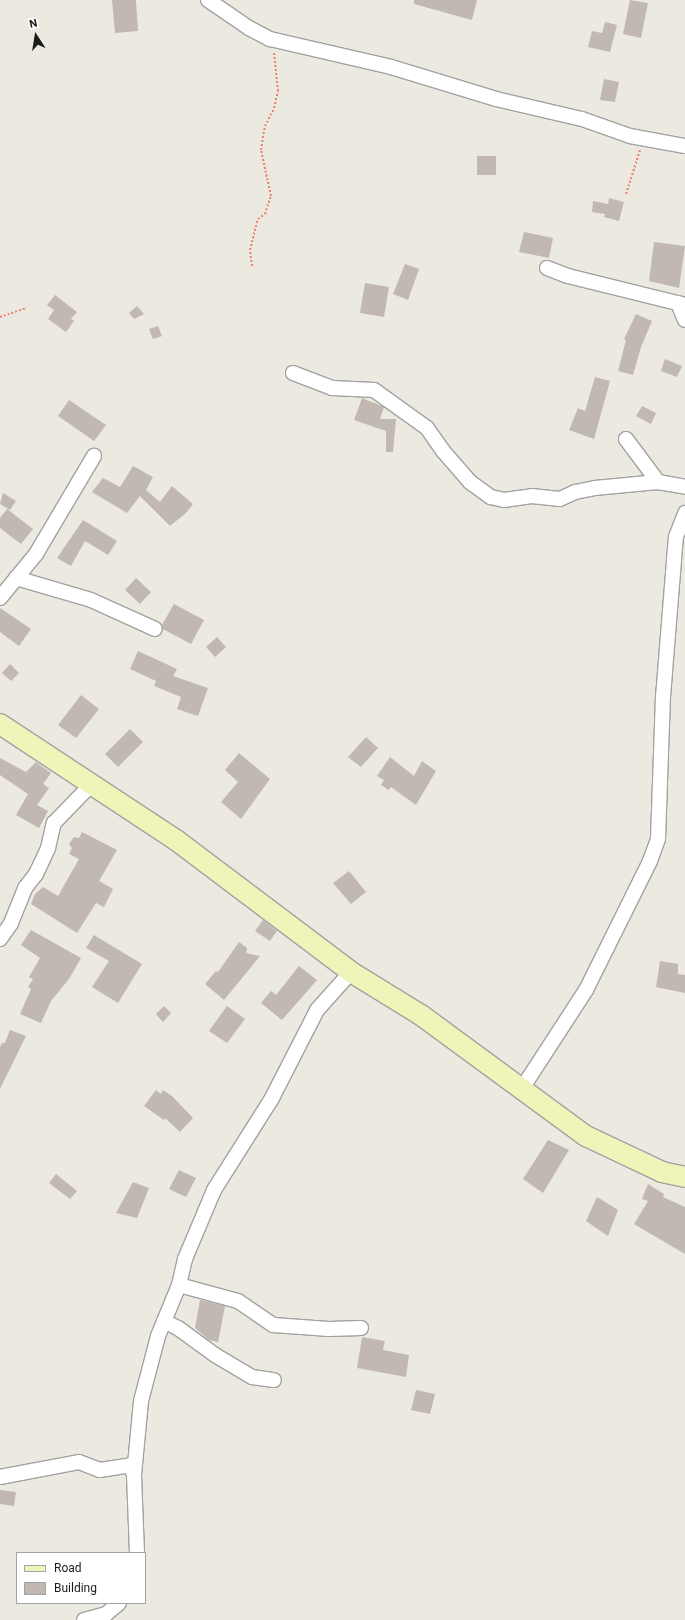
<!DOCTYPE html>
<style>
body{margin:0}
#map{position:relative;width:685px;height:1620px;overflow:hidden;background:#ece9e1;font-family:Roboto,sans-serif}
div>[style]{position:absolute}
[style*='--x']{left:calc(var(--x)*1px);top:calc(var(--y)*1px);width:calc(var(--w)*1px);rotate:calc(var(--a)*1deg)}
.building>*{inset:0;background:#c0b8b1}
.path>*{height:2px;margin-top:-1px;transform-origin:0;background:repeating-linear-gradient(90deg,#ee8070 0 2px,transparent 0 4px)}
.roads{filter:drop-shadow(1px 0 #a2a2a2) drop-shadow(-1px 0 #a2a2a2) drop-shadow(0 1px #a2a2a2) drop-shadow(0 -1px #a2a2a2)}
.street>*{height:14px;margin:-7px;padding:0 7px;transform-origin:7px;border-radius:7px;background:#fff}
.secondary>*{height:20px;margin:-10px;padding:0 10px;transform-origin:10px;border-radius:10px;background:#eff4b8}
span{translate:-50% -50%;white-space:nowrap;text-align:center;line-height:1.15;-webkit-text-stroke:3px #fff;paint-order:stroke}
.legend{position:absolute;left:16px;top:1552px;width:130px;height:52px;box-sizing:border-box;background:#fff;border:1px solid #a4a4a4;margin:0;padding:5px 7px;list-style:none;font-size:12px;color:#1b1b1b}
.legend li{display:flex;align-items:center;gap:8px;height:20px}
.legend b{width:20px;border:1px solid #a4a4a4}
.north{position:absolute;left:16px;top:16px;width:40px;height:40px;-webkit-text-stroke:3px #fff;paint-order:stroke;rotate:348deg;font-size:11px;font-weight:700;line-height:16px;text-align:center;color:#1b1b1b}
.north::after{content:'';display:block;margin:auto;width:14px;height:18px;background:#1b1b1b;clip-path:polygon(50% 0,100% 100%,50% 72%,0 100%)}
</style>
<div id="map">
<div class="building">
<div style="clip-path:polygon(112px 0,136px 0,138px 31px,115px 33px)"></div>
<div style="clip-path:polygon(414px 0,477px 0,472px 20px,414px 4px)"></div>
<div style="clip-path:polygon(630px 0,648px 3px,641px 38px,623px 34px)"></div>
<div style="clip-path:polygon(605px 22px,617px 25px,610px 52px,588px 47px,592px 31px,602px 33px)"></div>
<div style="clip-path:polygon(604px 79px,619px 82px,615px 102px,600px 100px)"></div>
<div style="clip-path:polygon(477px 156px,496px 156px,496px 175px,477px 175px)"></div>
<div style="clip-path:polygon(609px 198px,624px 202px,619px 221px,604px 217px,605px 214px,592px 212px,593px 201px,608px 204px)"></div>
<div style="clip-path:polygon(524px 232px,553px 238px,549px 258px,519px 252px)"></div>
<div style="clip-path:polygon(654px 242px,685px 246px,679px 288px,649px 281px)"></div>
<div style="clip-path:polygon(405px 264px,419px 269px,408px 300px,393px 294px)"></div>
<div style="clip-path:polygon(365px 283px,389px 287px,384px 317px,360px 313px)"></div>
<div style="clip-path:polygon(55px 295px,77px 312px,71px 319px,74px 321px,66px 332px,48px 319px,54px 310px,47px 305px)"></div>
<div style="clip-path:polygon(137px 306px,144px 314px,134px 319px,129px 313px)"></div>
<div style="clip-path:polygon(636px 314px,652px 321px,641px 347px,633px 375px,618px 371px,626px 340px,624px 339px)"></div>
<div style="clip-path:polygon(158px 326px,162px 336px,153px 339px,149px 329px)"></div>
<div style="clip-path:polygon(665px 359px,682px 366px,677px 377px,661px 371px)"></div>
<div style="clip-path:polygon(595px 377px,610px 381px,594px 439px,569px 430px,578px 408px,585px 411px)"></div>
<div style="clip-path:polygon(362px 398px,384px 407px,380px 419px,396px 419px,393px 452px,386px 452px,386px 431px,354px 420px)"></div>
<div style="clip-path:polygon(69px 400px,106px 425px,94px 441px,58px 416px)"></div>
<div style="clip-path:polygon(642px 406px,656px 413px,651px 424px,636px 416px)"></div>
<div style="clip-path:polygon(133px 466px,153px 477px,146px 490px,160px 502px,172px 486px,193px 504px,186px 513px,170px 526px,140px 496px,127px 513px,92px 492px,103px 478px,120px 487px)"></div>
<div style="clip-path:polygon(3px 493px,16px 501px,10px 510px,0 504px)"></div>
<div style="clip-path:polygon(7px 509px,33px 529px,21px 544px,0 528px,0 518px)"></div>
<div style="clip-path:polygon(83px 520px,117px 541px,108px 555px,85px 541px,71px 566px,57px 558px)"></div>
<div style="clip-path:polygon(136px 578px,151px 592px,140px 604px,125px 590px)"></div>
<div style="clip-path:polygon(174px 604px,204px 620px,191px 644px,163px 629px,162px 625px)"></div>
<div style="clip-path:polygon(0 608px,31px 629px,19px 646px,0 632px)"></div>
<div style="clip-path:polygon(217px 637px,226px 647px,215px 657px,206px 647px)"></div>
<div style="clip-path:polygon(138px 651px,177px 669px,173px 676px,208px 688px,198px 716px,177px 709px,181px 697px,154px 686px,156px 681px,130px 669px)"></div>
<div style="clip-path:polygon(10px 664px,19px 673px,11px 681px,2px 673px)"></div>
<div style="clip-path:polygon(81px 695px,99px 709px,76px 738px,58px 725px)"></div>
<div style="clip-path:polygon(130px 729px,143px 742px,118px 767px,105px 754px)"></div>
<div style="clip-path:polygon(366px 737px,378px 748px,361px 767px,348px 757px)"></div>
<div style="clip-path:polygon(239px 753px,270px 779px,241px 819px,221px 802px,238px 782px,225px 770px)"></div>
<div style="clip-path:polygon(390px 757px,414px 776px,422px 761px,436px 771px,416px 805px,391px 787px,389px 790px,381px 785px,384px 780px,377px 776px)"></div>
<div style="clip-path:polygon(0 758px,26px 772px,36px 762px,51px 773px,43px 784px,49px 788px,37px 805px,48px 811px,39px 828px,16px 815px,28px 794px,0 775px)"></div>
<div style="clip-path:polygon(82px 832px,117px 850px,99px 881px,113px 889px,104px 907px,96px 903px,77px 933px,31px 904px,35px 894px,43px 887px,58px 896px,79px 859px,69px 854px,72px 848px,69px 844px,74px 837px,79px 838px)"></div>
<div style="clip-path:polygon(349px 871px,366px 892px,351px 904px,333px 883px)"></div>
<div style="clip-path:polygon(263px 920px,277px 931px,270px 941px,255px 931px)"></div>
<div style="clip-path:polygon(31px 930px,81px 958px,69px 979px,51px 1001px,41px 1023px,20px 1014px,31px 989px,28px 987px,33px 979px,29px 977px,40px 958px,21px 945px)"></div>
<div style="clip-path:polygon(94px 935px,142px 964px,118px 1003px,92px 987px,109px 961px,86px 948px)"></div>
<div style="clip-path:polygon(239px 942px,247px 948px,246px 953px,260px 956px,224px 1000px,205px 984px,216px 971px,218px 972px)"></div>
<div style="clip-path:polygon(660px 961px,678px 964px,678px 974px,685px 975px,685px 993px,656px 987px)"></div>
<div style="clip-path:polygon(299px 966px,317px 980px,282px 1020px,261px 1003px,271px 991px,276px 995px)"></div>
<div style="clip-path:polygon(164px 1006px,171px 1013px,163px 1022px,156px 1014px)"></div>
<div style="clip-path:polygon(227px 1006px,245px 1019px,227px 1043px,209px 1031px)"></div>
<div style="clip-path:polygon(10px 1030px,26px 1036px,0 1089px,0 1047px,2px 1043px,5px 1043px)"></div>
<div style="clip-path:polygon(156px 1090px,161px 1094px,163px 1090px,172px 1096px,193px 1118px,180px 1132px,165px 1118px,164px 1120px,144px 1106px)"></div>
<div style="clip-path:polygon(548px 1140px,569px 1150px,543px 1193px,523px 1179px)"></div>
<div style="clip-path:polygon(179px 1170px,196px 1178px,186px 1197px,169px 1189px)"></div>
<div style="clip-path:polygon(56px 1174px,77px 1191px,70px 1199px,49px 1183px)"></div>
<div style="clip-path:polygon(133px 1182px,149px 1188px,137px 1218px,116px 1213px)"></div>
<div style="clip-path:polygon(648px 1184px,664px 1194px,663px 1197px,685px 1207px,685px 1254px,634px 1224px,648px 1201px,642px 1199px)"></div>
<div style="clip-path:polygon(597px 1197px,618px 1210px,608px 1236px,586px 1221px)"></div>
<div style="clip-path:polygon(200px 1300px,225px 1306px,218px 1342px,209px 1340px,195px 1328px)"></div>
<div style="clip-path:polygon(362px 1337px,385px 1341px,383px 1350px,409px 1355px,406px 1377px,357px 1368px)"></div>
<div style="clip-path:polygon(416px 1390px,435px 1394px,430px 1414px,411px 1410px)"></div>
<div style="clip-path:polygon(0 1490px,16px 1492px,14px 1506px,0 1504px)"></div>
</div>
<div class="path">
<div style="--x:626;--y:194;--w:46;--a:-72.3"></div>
<div style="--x:252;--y:266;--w:16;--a:-97"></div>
<div style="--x:250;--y:250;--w:32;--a:-76"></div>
<div style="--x:258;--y:219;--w:9;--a:-36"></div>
<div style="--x:265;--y:214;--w:19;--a:-72"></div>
<div style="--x:271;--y:196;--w:47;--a:-102.3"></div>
<div style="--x:261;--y:150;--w:24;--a:-81"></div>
<div style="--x:265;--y:126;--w:20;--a:-63"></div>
<div style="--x:274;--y:108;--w:17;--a:-77"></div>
<div style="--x:278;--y:91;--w:39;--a:-96"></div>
<div style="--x:0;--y:317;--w:28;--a:-19"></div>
</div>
<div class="roads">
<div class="street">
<div style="--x:208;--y:0;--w:50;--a:34.3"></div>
<div style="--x:249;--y:28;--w:24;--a:28"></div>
<div style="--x:270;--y:39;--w:124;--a:13"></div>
<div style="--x:391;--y:67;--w:110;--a:16.9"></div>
<div style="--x:496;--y:99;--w:88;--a:13.1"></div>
<div style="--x:582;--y:119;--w:51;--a:19.5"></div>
<div style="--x:630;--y:136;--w:56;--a:10.3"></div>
<div style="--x:547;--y:268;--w:22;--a:21"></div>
<div style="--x:568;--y:276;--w:121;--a:13.9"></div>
<div style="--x:678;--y:303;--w:18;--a:68"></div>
<div style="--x:293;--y:373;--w:42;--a:21"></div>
<div style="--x:332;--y:388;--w:42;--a:2.7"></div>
<div style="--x:374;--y:390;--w:65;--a:35.6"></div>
<div style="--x:427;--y:428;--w:28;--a:55"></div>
<div style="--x:443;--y:451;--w:41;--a:48.9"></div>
<div style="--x:470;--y:482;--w:26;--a:36"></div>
<div style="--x:491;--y:497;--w:13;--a:13"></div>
<div style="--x:504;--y:500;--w:28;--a:-8"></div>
<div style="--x:532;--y:496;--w:28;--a:6"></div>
<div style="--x:560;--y:499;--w:17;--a:-25"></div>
<div style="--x:575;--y:492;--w:20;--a:-11"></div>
<div style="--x:595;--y:488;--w:63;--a:-5.4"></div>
<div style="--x:626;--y:439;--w:54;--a:53.3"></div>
<div style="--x:658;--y:482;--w:27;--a:10"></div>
<div style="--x:16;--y:578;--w:78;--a:16.3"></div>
<div style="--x:91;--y:600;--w:70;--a:24.4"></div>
<div style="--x:0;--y:598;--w:57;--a:-50.7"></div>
<div style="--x:36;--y:554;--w:114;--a:-59.4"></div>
<div style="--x:0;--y:939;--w:19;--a:-55"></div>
<div style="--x:11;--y:923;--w:38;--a:-68"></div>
<div style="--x:25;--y:888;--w:18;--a:-52"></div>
<div style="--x:36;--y:874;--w:29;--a:-65"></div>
<div style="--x:48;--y:848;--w:26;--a:-77"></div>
<div style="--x:54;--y:823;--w:46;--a:-45.9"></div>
<div style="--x:86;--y:790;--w:9;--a:-77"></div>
<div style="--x:521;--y:1090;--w:119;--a:-57"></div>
<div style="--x:586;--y:990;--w:144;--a:-63.6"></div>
<div style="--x:650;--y:861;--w:23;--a:-70"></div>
<div style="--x:658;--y:839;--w:142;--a:-88"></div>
<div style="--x:663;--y:697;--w:138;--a:-85.4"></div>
<div style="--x:674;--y:559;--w:22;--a:-85"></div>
<div style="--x:676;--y:537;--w:26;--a:-69"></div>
<div style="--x:179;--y:1285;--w:61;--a:15.2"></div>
<div style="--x:238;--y:1301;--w:42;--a:34.4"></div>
<div style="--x:273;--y:1325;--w:56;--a:4.1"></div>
<div style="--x:329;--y:1329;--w:32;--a:-2"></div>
<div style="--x:164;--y:1321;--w:16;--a:27"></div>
<div style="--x:178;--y:1328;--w:46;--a:36.1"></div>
<div style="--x:215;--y:1355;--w:43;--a:30.7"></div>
<div style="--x:252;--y:1377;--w:22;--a:8"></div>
<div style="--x:0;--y:1477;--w:80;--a:-10.8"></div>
<div style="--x:79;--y:1462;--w:22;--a:21"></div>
<div style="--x:100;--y:1470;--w:30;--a:-9"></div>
<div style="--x:130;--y:1465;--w:11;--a:68"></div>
<div style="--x:137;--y:1553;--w:78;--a:-92.2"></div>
<div style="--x:134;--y:1475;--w:74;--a:-84.6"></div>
<div style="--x:141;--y:1401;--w:67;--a:-75.3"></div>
<div style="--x:158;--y:1336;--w:55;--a:-67.6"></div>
<div style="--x:179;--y:1285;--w:27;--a:-77"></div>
<div style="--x:185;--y:1259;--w:75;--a:-67.2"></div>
<div style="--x:214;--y:1190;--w:107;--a:-57.7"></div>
<div style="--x:271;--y:1100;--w:101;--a:-62.9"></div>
<div style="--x:317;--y:1010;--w:51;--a:-48.2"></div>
<div style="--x:84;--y:1620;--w:23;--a:-15"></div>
<div style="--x:106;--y:1614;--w:17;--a:-40"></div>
</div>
<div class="secondary">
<div style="--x:0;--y:724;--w:211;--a:33.4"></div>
<div style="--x:176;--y:840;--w:219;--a:37"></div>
<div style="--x:351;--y:972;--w:82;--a:31.6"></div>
<div style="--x:421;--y:1015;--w:205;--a:36.3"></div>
<div style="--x:586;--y:1136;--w:84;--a:25.3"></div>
<div style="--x:662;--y:1172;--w:24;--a:12"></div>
</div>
</div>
<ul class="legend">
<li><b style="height:5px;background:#eff4b8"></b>Road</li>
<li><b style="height:11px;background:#c0b8b1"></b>Building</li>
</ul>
<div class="north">N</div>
</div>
